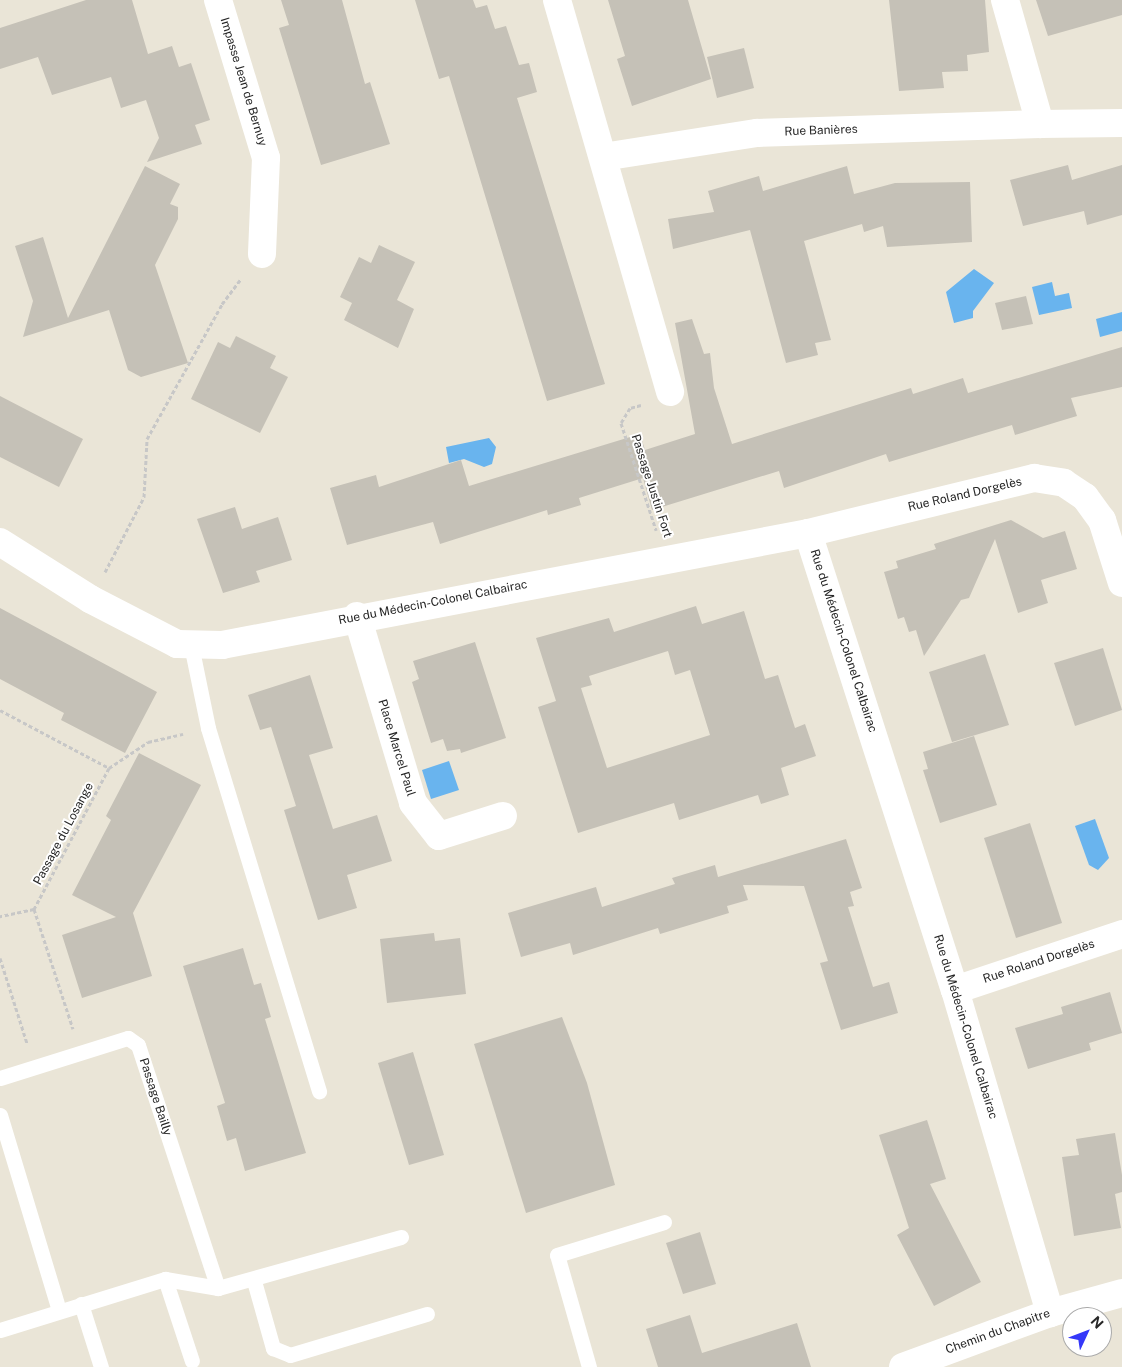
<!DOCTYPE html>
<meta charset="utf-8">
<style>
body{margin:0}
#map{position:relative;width:1122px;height:1367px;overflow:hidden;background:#eae5d7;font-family:"Public Sans",sans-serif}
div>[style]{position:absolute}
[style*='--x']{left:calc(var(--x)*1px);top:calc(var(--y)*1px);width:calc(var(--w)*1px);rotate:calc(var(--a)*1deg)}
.water>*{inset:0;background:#69b4ee}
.building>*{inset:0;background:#c5c1b7}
.path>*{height:3px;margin-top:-1.5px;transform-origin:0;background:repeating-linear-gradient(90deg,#c7c7c7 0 4px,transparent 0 6.5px)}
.lane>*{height:15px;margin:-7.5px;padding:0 7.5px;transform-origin:7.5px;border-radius:7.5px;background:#fff}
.street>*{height:28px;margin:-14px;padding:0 14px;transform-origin:14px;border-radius:14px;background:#fff}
span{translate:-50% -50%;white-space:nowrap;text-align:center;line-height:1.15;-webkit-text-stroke:4px #fff;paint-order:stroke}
.street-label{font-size:12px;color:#272727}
.north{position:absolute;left:1062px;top:1307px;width:50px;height:50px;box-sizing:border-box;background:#fff;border:1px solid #a9a9a9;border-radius:50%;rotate:47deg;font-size:14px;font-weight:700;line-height:20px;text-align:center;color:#272727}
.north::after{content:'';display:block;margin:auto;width:18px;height:22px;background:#3538f9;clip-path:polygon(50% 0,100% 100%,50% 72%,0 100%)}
</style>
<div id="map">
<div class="water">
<div style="clip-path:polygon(974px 269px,994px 283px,973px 311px,973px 318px,954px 323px,946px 292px)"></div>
<div style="clip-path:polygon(1052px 282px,1055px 296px,1069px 293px,1072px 308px,1039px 315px,1032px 287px)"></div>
<div style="clip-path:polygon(1122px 312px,1122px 331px,1100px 337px,1096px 319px)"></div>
<div style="clip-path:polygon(489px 438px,496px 447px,492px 464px,484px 467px,464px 459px,449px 463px,446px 447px)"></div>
<div style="clip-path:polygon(449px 761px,459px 790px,431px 799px,422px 770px)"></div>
<div style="clip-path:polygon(1095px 819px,1109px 858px,1098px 870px,1089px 865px,1075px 826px)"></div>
</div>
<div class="building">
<div style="clip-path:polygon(86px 0,132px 0,148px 54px,172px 46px,179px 67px,191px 63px,210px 120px,195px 125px,202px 144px,147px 162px,159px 138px,146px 100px,121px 108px,111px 77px,52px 95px,38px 57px,0 69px,0 28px)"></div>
<div style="clip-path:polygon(281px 0,342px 0,365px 84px,370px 82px,390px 144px,321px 165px,279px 28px,289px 25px)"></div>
<div style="clip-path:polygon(415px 0,473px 0,476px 8px,487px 5px,495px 29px,506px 26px,519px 65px,529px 63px,537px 92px,517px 98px,605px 384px,547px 401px,449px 76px,439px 79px)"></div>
<div style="clip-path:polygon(608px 0,688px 0,711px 79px,632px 106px,617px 59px,625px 56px)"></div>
<div style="clip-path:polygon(889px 0,985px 0,989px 52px,967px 55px,968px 71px,942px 72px,944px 88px,899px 91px)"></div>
<div style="clip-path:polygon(1036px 0,1122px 0,1122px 15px,1048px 36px)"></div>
<div style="clip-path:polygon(744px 48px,754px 88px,717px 98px,707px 57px)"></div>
<div style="clip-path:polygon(1068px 165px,1072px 180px,1122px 165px,1122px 215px,1087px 225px,1084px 211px,1023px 226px,1010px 180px)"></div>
<div style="clip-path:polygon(145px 166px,180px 184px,170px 204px,178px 207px,178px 219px,155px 265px,188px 363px,141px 377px,128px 370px,109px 310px,23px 337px,33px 301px,15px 246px,43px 237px,68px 318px)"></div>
<div style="clip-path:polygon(847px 166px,854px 194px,895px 183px,970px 182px,972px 242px,887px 247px,883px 226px,864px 232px,862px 224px,804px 241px,831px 340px,815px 343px,818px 355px,786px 363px,750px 230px,673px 249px,668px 219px,714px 212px,708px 191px,759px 176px,763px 191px)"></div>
<div style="clip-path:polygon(379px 245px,415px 262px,397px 300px,414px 309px,398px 348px,344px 320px,352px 303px,340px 297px,359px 257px,371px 263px)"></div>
<div style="clip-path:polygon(1026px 296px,1033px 324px,1002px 330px,995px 303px)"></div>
<div style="clip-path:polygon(692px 319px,704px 354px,710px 353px,714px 388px,732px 444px,911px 388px,913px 394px,963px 378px,968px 393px,1122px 347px,1122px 387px,1071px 398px,1077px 416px,1057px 422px,1015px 435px,1012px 425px,889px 462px,886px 454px,784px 488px,779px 471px,652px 510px,643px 478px,579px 498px,581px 505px,548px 515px,547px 510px,440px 544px,433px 522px,347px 545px,330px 488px,376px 475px,379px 487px,461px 460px,469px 486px,640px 434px,645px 450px,695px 434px,675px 323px)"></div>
<div style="clip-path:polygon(236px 336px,276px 356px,270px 368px,288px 377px,260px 433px,191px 399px,218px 342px,230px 348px)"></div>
<div style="clip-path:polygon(0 396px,83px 439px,59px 487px,0 457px)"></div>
<div style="clip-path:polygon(235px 507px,242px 529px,278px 517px,292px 560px,256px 571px,260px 582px,223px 593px,197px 519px)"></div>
<div style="clip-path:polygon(1011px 520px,1043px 538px,1065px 531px,1077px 569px,1041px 580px,1048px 603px,1018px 613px,995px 539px,969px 598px,961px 600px,924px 656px,916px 630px,909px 632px,904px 617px,898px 619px,884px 572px,898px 568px,896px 561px,936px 549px,934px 544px)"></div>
<div style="clip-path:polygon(evenodd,696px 606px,702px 624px,744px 611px,765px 679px,778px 675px,795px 728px,805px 724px,816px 756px,781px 768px,789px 795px,761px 804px,758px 795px,679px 820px,674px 803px,578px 833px,538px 707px,556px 701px,536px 638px,609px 618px,614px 632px,696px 606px,668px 651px,675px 675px,690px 670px,710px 735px,607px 768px,581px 688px,592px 685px,589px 676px,668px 651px)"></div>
<div style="clip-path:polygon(0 608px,157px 692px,125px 753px,61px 720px,64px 713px,0 679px)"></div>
<div style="clip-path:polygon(475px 642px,506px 738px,461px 753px,460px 749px,447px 751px,443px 739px,431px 743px,412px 682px,419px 679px,413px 661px)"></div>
<div style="clip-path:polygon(1103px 648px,1122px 710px,1075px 726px,1054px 663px)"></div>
<div style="clip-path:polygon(985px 654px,1009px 725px,952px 742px,929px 672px)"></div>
<div style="clip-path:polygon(310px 675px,333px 748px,309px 755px,333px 829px,377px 815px,392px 861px,347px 875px,357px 908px,318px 920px,284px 810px,296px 806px,271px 727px,260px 730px,248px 695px)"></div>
<div style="clip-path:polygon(974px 736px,997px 805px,940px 823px,923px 770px,928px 769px,923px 752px)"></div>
<div style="clip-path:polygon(139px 753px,201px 785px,133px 913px,152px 976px,82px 998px,62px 935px,116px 917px,72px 895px,111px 820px,106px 816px)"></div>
<div style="clip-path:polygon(1030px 823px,1062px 923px,1016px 938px,984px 838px)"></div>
<div style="clip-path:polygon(846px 839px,862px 888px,850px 892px,854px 906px,848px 907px,873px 987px,889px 982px,898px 1013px,841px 1030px,820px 963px,828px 961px,804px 886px,743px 885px,748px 900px,727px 906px,729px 913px,660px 934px,658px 928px,573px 955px,570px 943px,521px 957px,508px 913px,596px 887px,602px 907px,675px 884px,672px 878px,715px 865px,718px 877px)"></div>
<div style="clip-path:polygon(434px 933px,435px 941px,460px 938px,466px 994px,387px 1003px,380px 939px)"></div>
<div style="clip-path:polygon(243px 948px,254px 985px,261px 983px,271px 1017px,265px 1019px,306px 1153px,245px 1171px,236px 1138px,227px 1141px,217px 1106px,225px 1103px,183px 966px)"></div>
<div style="clip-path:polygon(1110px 992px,1122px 1033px,1089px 1043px,1091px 1050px,1028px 1069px,1015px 1028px,1063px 1014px,1061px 1007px)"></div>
<div style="clip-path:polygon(562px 1017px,587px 1083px,615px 1185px,526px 1213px,474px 1044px)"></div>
<div style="clip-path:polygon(413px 1052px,444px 1155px,409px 1165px,378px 1063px)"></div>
<div style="clip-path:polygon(927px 1120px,946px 1179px,930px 1184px,981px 1282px,934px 1306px,897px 1235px,909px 1228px,879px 1135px)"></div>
<div style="clip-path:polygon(1115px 1133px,1122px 1175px,1122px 1192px,1115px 1194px,1121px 1228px,1074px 1236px,1062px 1157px,1079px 1155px,1076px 1139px)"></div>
<div style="clip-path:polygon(700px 1232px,716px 1284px,683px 1294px,666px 1243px)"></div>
<div style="clip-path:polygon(690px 1315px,702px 1353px,797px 1323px,811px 1367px,658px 1367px,646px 1329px)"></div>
</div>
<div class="path">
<div style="--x:641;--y:405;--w:11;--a:165"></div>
<div style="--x:630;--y:408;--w:17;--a:121"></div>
<div style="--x:621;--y:423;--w:113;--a:71.9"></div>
<div style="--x:105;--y:572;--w:85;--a:-62.5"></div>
<div style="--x:144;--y:497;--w:58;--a:-87"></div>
<div style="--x:147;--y:439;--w:154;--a:-60.9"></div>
<div style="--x:222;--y:304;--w:31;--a:-53"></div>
<div style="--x:0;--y:710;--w:123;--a:28"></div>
<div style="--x:109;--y:768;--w:160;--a:118"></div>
<div style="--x:34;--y:909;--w:35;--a:168"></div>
<div style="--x:109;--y:768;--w:47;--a:-33.7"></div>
<div style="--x:148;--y:742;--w:36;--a:-13"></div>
<div style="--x:34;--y:909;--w:126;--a:72"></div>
<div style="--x:0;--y:958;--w:89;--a:72.4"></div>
</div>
<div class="lane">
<div style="--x:191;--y:645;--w:85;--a:78.4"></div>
<div style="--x:208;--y:728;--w:380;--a:73"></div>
<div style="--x:0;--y:1078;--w:134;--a:-17.4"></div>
<div style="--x:128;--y:1038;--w:12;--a:35"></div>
<div style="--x:138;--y:1045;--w:256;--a:71.8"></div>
<div style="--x:0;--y:1115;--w:204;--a:73.2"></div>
<div style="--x:165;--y:1279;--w:86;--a:71.8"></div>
<div style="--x:254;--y:1281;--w:70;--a:74.2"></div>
<div style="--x:273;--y:1348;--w:18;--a:22"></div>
<div style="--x:290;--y:1355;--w:143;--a:-16.7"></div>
<div style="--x:81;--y:1304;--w:66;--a:72.4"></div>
<div style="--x:0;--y:1330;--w:173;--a:-17.2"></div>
<div style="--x:165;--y:1279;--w:54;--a:9.6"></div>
<div style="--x:218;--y:1288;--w:190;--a:-15.6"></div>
<div style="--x:589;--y:1367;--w:116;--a:-105.9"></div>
<div style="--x:557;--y:1255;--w:112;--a:-17.1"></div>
</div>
<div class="street">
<div style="--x:218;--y:0;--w:165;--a:73.1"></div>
<div style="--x:266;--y:158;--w:96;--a:92.4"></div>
<div style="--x:557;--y:0;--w:408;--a:73.9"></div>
<div style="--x:1005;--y:0;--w:129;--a:74.2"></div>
<div style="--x:1040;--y:124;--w:82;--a:-0.7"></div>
<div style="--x:603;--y:157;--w:156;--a:-8.9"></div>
<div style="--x:757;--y:133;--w:283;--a:-1.8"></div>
<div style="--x:808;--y:533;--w:480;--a:72.2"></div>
<div style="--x:955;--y:990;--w:337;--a:73.6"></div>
<div style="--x:0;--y:542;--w:107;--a:32.3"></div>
<div style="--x:90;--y:599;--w:98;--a:27.3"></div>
<div style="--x:177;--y:644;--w:45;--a:1.3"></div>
<div style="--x:222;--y:645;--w:597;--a:-10.82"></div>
<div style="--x:808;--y:533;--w:233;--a:-13.7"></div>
<div style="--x:1034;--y:478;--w:30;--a:9"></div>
<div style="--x:1064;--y:483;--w:25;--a:34"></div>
<div style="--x:1085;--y:497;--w:29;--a:54"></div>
<div style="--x:1102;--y:520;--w:66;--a:72.4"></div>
<div style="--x:357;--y:616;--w:195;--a:73.3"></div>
<div style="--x:413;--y:803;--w:42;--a:51.8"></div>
<div style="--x:439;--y:836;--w:67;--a:-17.4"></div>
<div style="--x:955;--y:990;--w:176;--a:-18.5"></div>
<div style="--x:903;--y:1367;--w:157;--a:-20.2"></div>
<div style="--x:1050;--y:1313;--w:75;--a:-15.5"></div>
</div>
<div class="street-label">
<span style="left:243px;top:82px;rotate:73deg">Impasse Jean de Bernuy</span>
<span style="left:821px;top:131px;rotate:-2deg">Rue Banières</span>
<span style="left:651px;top:486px;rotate:72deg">Passage Justin Fort</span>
<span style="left:965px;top:495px;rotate:-13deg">Rue Roland Dorgelès</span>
<span style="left:433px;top:603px;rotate:-11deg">Rue du Médecin-Colonel Calbairac</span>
<span style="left:843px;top:641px;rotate:72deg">Rue du Médecin-Colonel Calbairac</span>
<span style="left:396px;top:748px;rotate:73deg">Place Marcel Paul</span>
<span style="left:64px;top:834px;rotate:-62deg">Passage du Losange</span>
<span style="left:1039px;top:962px;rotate:-18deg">Rue Roland Dorgelès</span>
<span style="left:965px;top:1027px;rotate:73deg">Rue du Médecin-Colonel Calbairac</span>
<span style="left:155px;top:1097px;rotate:72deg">Passage Bailly</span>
<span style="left:998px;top:1332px;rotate:-20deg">Chemin du Chapitre</span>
</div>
<div class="north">N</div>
</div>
